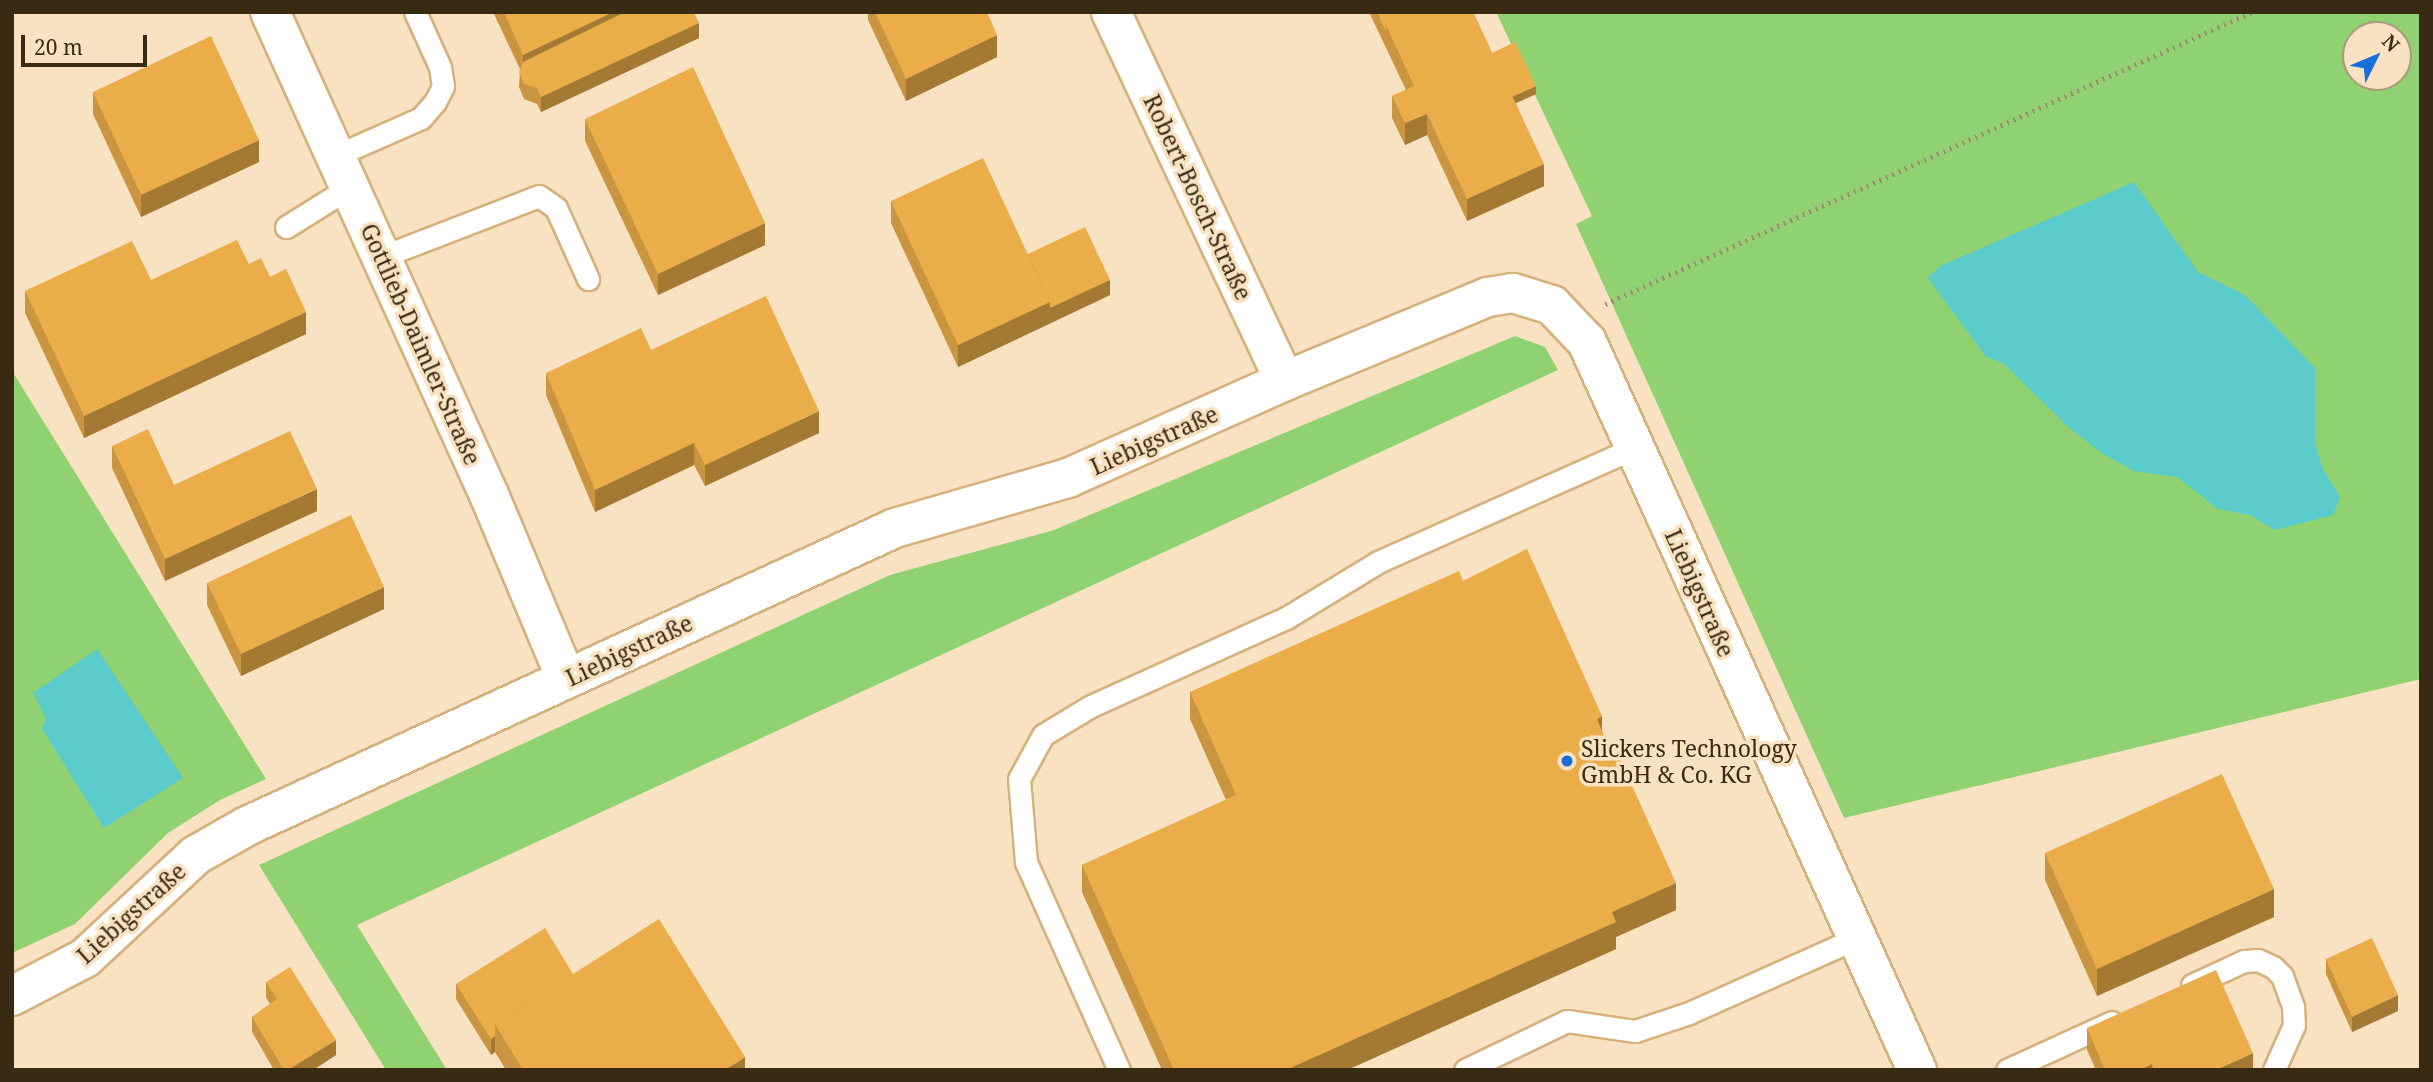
<!DOCTYPE html>
<meta charset="utf-8">
<style>
body{margin:0}
#map{position:relative;width:2433px;height:1082px;overflow:hidden;background:#f9e2c2;font-family:"Noto Serif",serif}
div>[style]{position:absolute}
[style*='--x']{left:calc(var(--x)*1px);top:calc(var(--y)*1px);width:calc(var(--w)*1px);rotate:calc(var(--a)*1deg)}
.green>*{inset:0;background:#90d272}
.water>*{inset:0;background:#5ccbcc}
.path>*{height:4.5px;margin-top:-2.25px;transform-origin:0;background:repeating-linear-gradient(90deg,#9e8b70 0 2px,transparent 0 7px)}
.roads{filter:drop-shadow(2px 0 #d6b17b) drop-shadow(-2px 0 #d6b17b) drop-shadow(0 2px #d6b17b) drop-shadow(0 -2px #d6b17b)}
.service>*{height:21px;margin:-10.5px;padding:0 10.5px;transform-origin:10.5px;border-radius:10.5px;background:#fff}
.minor>*{height:38px;margin:-19px;padding:0 19px;transform-origin:19px;border-radius:19px;background:#fff}
.wall>*{inset:0;background:#c99540}
.shaded-wall>*{inset:0;background:#a47934}
.building>*{inset:0;background:#eaad4a}
.dots>*{width:19px;height:19px;translate:-50% -50%;box-sizing:border-box;border:4px solid #f9e2c2;border-radius:50%}
span{translate:-50% -50%;white-space:nowrap;text-align:center;line-height:1.15;-webkit-text-stroke:7px #f9e2c2;paint-order:stroke}
.street-label{font-size:23px;color:#392a14}
.poi-label{font-size:23px;color:#392a14}
.left{translate:0 -50%;text-align:left}
.frame{position:absolute;inset:0;border:14px solid #392a14;pointer-events:none}
.north{position:absolute;left:2342px;top:21px;width:70px;height:70px;box-sizing:border-box;background:#f9e2c2;border:2px solid #ac987c;border-radius:50%;rotate:47deg;font-size:19px;font-weight:700;line-height:28px;text-align:center;color:#392a14}
.north::after{content:'';display:block;margin:auto;width:24px;height:32px;background:#1770d9;clip-path:polygon(50% 0,100% 100%,50% 72%,0 100%)}
.scale{position:absolute;left:21px;top:35px;width:126px;height:32px;box-sizing:border-box;border:4px solid #392a14;border-top:0;padding-left:9px;font-size:21px;line-height:24px;white-space:nowrap;color:#392a14;-webkit-text-stroke:5px #f9e2c2;paint-order:stroke}
</style>
<div id="map">
<div class="green">
<div style="clip-path:polygon(evenodd,1496px 12px,2421px 12px,2421px 679px,1844px 818px,1576px 224px,1592px 216px,1496px 12px,2356px 35px,2398px 35px,2398px 77px,2356px 77px,2356px 35px)"></div>
<div style="clip-path:polygon(1515px 336px,1545px 347px,1558px 370px,357px 925px,447px 1070px,386px 1070px,259px 865px,890px 575px,1054px 530px)"></div>
<div style="clip-path:polygon(12px 371px,266px 779px,220px 800px,168px 833px,75px 924px,12px 953px)"></div>
</div>
<div class="water">
<div style="clip-path:polygon(2134px 182px,2198px 272px,2245px 295px,2315px 368px,2315px 441px,2322px 468px,2340px 497px,2333px 515px,2275px 530px,2250px 515px,2218px 509px,2177px 477px,2133px 471px,2100px 452px,2067px 426px,2003px 363px,1986px 357px,1928px 278px,1940px 266px)"></div>
<div style="clip-path:polygon(97px 649px,183px 778px,104px 828px,42px 729px,46px 718px,33px 693px)"></div>
</div>
<div class="path">
<div style="--x:1605;--y:304;--w:710;--a:-24.29"></div>
</div>
<div class="roads">
<div class="service">
<div style="--x:335;--y:156;--w:94;--a:-23.8"></div>
<div style="--x:421;--y:118;--w:21;--a:-49"></div>
<div style="--x:435;--y:102;--w:18;--a:-63"></div>
<div style="--x:443;--y:86;--w:19;--a:-99"></div>
<div style="--x:440;--y:67;--w:60;--a:-114.4"></div>
<div style="--x:286;--y:227;--w:75;--a:-32"></div>
<div style="--x:381;--y:257;--w:169;--a:-21.1"></div>
<div style="--x:539;--y:196;--w:21;--a:35"></div>
<div style="--x:556;--y:208;--w:78;--a:65.7"></div>
<div style="--x:2192;--y:985;--w:57;--a:-24.8"></div>
<div style="--x:2244;--y:961;--w:14;--a:-4"></div>
<div style="--x:2258;--y:960;--w:17;--a:25"></div>
<div style="--x:2273;--y:967;--w:13;--a:45"></div>
<div style="--x:2282;--y:976;--w:33;--a:70"></div>
<div style="--x:2293;--y:1007;--w:18;--a:87"></div>
<div style="--x:2294;--y:1025;--w:49;--a:114"></div>
<div style="--x:1119;--y:1070;--w:228;--a:-114.1"></div>
<div style="--x:1026;--y:862;--w:83;--a:-94.8"></div>
<div style="--x:1019;--y:779;--w:50;--a:-61.4"></div>
<div style="--x:1043;--y:735;--w:56;--a:-31.1"></div>
<div style="--x:1091;--y:706;--w:214;--a:-24.3"></div>
<div style="--x:1286;--y:618;--w:108;--a:-31.3"></div>
<div style="--x:1378;--y:562;--w:280;--a:-24"></div>
<div style="--x:1465;--y:1070;--w:113;--a:-25.7"></div>
<div style="--x:1567;--y:1021;--w:69;--a:8.4"></div>
<div style="--x:1635;--y:1031;--w:57;--a:-18.4"></div>
<div style="--x:1689;--y:1013;--w:184;--a:-24.1"></div>
<div style="--x:2007;--y:1070;--w:115;--a:-24.6"></div>
</div>
<div class="minor">
<div style="--x:270;--y:12;--w:533;--a:65.6"></div>
<div style="--x:490;--y:497;--w:197;--a:67.3"></div>
<div style="--x:1111;--y:12;--w:408;--a:64.8"></div>
<div style="--x:12;--y:996;--w:82;--a:-27.5"></div>
<div style="--x:85;--y:958;--w:151;--a:-42.9"></div>
<div style="--x:196;--y:855;--w:59;--a:-29.6"></div>
<div style="--x:247;--y:826;--w:713;--a:-24.7"></div>
<div style="--x:895;--y:528;--w:180;--a:-16.1"></div>
<div style="--x:1068;--y:478;--w:238;--a:-24.1"></div>
<div style="--x:1285;--y:381;--w:220;--a:-22.5"></div>
<div style="--x:1488;--y:297;--w:25;--a:-9"></div>
<div style="--x:1513;--y:293;--w:41;--a:17.1"></div>
<div style="--x:1552;--y:305;--w:51;--a:46.6"></div>
<div style="--x:1587;--y:342;--w:799;--a:65.62"></div>
</div>
</div>
<div class="wall">
<div style="clip-path:polygon(493px 12px,694px 12px,699px 38px,541px 112px,537px 104px,524px 99px,519px 87px,520px 69px)"></div>
<div style="clip-path:polygon(868px 12px,987px 12px,997px 57px,906px 101px,868px 20px)"></div>
<div style="clip-path:polygon(1369px 12px,1473px 12px,1492px 53px,1536px 94px,1516px 103px,1544px 186px,1467px 221px,1427px 135px,1405px 145px,1392px 118px,1392px 96px,1406px 90px)"></div>
<div style="clip-path:polygon(93px 92px,259px 162px,141px 217px,93px 114px)"></div>
<div style="clip-path:polygon(585px 119px,765px 245px,658px 295px,585px 141px)"></div>
<div style="clip-path:polygon(891px 201px,1028px 254px,1110px 295px,958px 367px,891px 223px)"></div>
<div style="clip-path:polygon(270px 277px,306px 334px,84px 438px,25px 313px,25px 291px,151px 280px)"></div>
<div style="clip-path:polygon(651px 350px,819px 433px,705px 486px,694px 465px,595px 512px,546px 395px,546px 373px)"></div>
<div style="clip-path:polygon(112px 446px,174px 485px,317px 511px,165px 581px,112px 468px)"></div>
<div style="clip-path:polygon(1463px 581px,1602px 731px,1676px 910px,1616px 937px,1616px 949px,1347px 1070px,1162px 1070px,1082px 892px,1082px 865px,1226px 800px,1190px 719px,1190px 692px)"></div>
<div style="clip-path:polygon(207px 583px,384px 609px,241px 676px,207px 605px)"></div>
<div style="clip-path:polygon(2045px 853px,2274px 917px,2097px 996px,2045px 880px)"></div>
<div style="clip-path:polygon(2326px 959px,2398px 1011px,2352px 1032px,2326px 974px)"></div>
<div style="clip-path:polygon(573px 974px,745px 1070px,506px 1070px,495px 1052px,491px 1055px,456px 999px,456px 984px)"></div>
<div style="clip-path:polygon(266px 982px,336px 1055px,313px 1070px,274px 1070px,252px 1032px,252px 1017px,270px 1004px,266px 997px)"></div>
<div style="clip-path:polygon(2087px 1028px,2253px 1070px,2096px 1070px,2087px 1050px)"></div>
</div>
<div class="shaded-wall">
<div style="clip-path:polygon(613px 12px,625px 12px,523px 77px,523px 55px)"></div>
<div style="clip-path:polygon(699px 23px,699px 38px,541px 112px,541px 97px)"></div>
<div style="clip-path:polygon(997px 35px,997px 57px,906px 101px,906px 79px)"></div>
<div style="clip-path:polygon(1536px 86px,1536px 94px,1507px 107px,1507px 99px)"></div>
<div style="clip-path:polygon(1427px 114px,1427px 135px,1405px 145px,1405px 123px)"></div>
<div style="clip-path:polygon(259px 140px,259px 162px,141px 217px,141px 195px)"></div>
<div style="clip-path:polygon(1544px 164px,1544px 186px,1467px 221px,1467px 199px)"></div>
<div style="clip-path:polygon(765px 223px,765px 245px,658px 295px,658px 274px)"></div>
<div style="clip-path:polygon(1110px 280px,1110px 295px,958px 367px,958px 345px,1050px 302px)"></div>
<div style="clip-path:polygon(306px 312px,306px 334px,84px 438px,84px 416px)"></div>
<div style="clip-path:polygon(819px 411px,819px 433px,705px 486px,705px 465px)"></div>
<div style="clip-path:polygon(694px 443px,694px 465px,595px 512px,595px 490px)"></div>
<div style="clip-path:polygon(317px 489px,317px 511px,165px 581px,165px 559px)"></div>
<div style="clip-path:polygon(384px 587px,384px 609px,241px 676px,241px 654px)"></div>
<div style="clip-path:polygon(1602px 716px,1602px 744px,1597px 719px)"></div>
<div style="clip-path:polygon(1676px 883px,1676px 910px,1616px 937px,1616px 949px,1347px 1070px,1286px 1070px,1612px 912px)"></div>
<div style="clip-path:polygon(2274px 889px,2274px 917px,2097px 996px,2097px 969px)"></div>
<div style="clip-path:polygon(2398px 995px,2398px 1011px,2352px 1032px,2352px 1017px)"></div>
<div style="clip-path:polygon(495px 1036px,495px 1052px,491px 1055px,491px 1039px)"></div>
<div style="clip-path:polygon(336px 1040px,336px 1055px,313px 1070px,288px 1070px)"></div>
<div style="clip-path:polygon(2253px 1053px,2253px 1070px,2216px 1070px)"></div>
<div style="clip-path:polygon(745px 1057px,745px 1070px,725px 1070px)"></div>
<div style="clip-path:polygon(2152px 1064px,2152px 1070px,2140px 1070px)"></div>
</div>
<div class="building">
<div style="clip-path:polygon(504px 12px,613px 12px,523px 55px)"></div>
<div style="clip-path:polygon(625px 12px,694px 12px,699px 23px,541px 97px,537px 88px,524px 84px,519px 72px,523px 62px)"></div>
<div style="clip-path:polygon(875px 12px,987px 12px,997px 35px,906px 79px)"></div>
<div style="clip-path:polygon(1377px 12px,1413px 12px,1386px 25px,1386px 32px)"></div>
<div style="clip-path:polygon(1413px 12px,1473px 12px,1544px 164px,1467px 199px,1427px 114px,1405px 123px,1392px 96px,1414px 86px,1386px 25px)"></div>
<div style="clip-path:polygon(211px 36px,259px 140px,141px 195px,93px 92px)"></div>
<div style="clip-path:polygon(1515px 42px,1536px 86px,1512px 97px,1492px 53px)"></div>
<div style="clip-path:polygon(693px 67px,765px 223px,658px 274px,585px 119px)"></div>
<div style="clip-path:polygon(983px 158px,1050px 302px,958px 345px,891px 201px)"></div>
<div style="clip-path:polygon(1085px 227px,1110px 280px,1050px 308px,1050px 302px,1028px 254px)"></div>
<div style="clip-path:polygon(237px 240px,249px 264px,261px 258px,270px 277px,286px 269px,306px 312px,84px 416px,25px 291px,132px 241px,151px 280px)"></div>
<div style="clip-path:polygon(766px 296px,819px 411px,705px 465px,694px 443px,595px 490px,546px 373px,641px 328px,651px 350px)"></div>
<div style="clip-path:polygon(148px 429px,174px 485px,290px 431px,317px 489px,165px 559px,112px 446px)"></div>
<div style="clip-path:polygon(351px 515px,384px 587px,241px 654px,207px 583px)"></div>
<div style="clip-path:polygon(1527px 549px,1602px 716px,1597px 719px,1610px 750px,1615px 748px,1676px 883px,1612px 912px,1616px 922px,1286px 1070px,1174px 1070px,1082px 865px,1236px 795px,1190px 692px,1459px 571px,1463px 581px)"></div>
<div style="clip-path:polygon(2222px 774px,2274px 889px,2097px 969px,2045px 853px)"></div>
<div style="clip-path:polygon(659px 919px,745px 1057px,725px 1070px,523px 1070px,495px 1024px)"></div>
<div style="clip-path:polygon(545px 928px,573px 974px,495px 1024px,495px 1036px,491px 1039px,456px 984px)"></div>
<div style="clip-path:polygon(2372px 938px,2398px 995px,2352px 1017px,2326px 959px)"></div>
<div style="clip-path:polygon(290px 967px,336px 1040px,288px 1070px,284px 1070px,252px 1017px,277px 999px,266px 982px)"></div>
<div style="clip-path:polygon(2216px 970px,2253px 1053px,2216px 1070px,2154px 1070px,2152px 1064px,2140px 1070px,2105px 1070px,2087px 1028px)"></div>
</div>
<div class="dots">
<div style="left:1567px;top:761px;background:#1770d9"></div>
</div>
<div class="street-label">
<span style="left:1198px;top:197px;rotate:65deg">Robert-Bosch-Straße</span>
<span style="left:421px;top:344px;rotate:66deg">Gottlieb-Daimler-Straße</span>
<span style="left:1154px;top:440px;rotate:-24deg">Liebigstraße</span>
<span style="left:1700px;top:593px;rotate:66deg">Liebigstraße</span>
<span style="left:629px;top:650px;rotate:-25deg">Liebigstraße</span>
<span style="left:131px;top:913px;rotate:-42deg">Liebigstraße</span>
</div>
<div class="poi-label">
<span class="left" style="left:1581px;top:761px">Slickers Technology<br>GmbH &amp; Co. KG</span>
</div>
<div class="frame"></div>
<div class="north">N</div>
<div class="scale">20 m</div>
</div>
